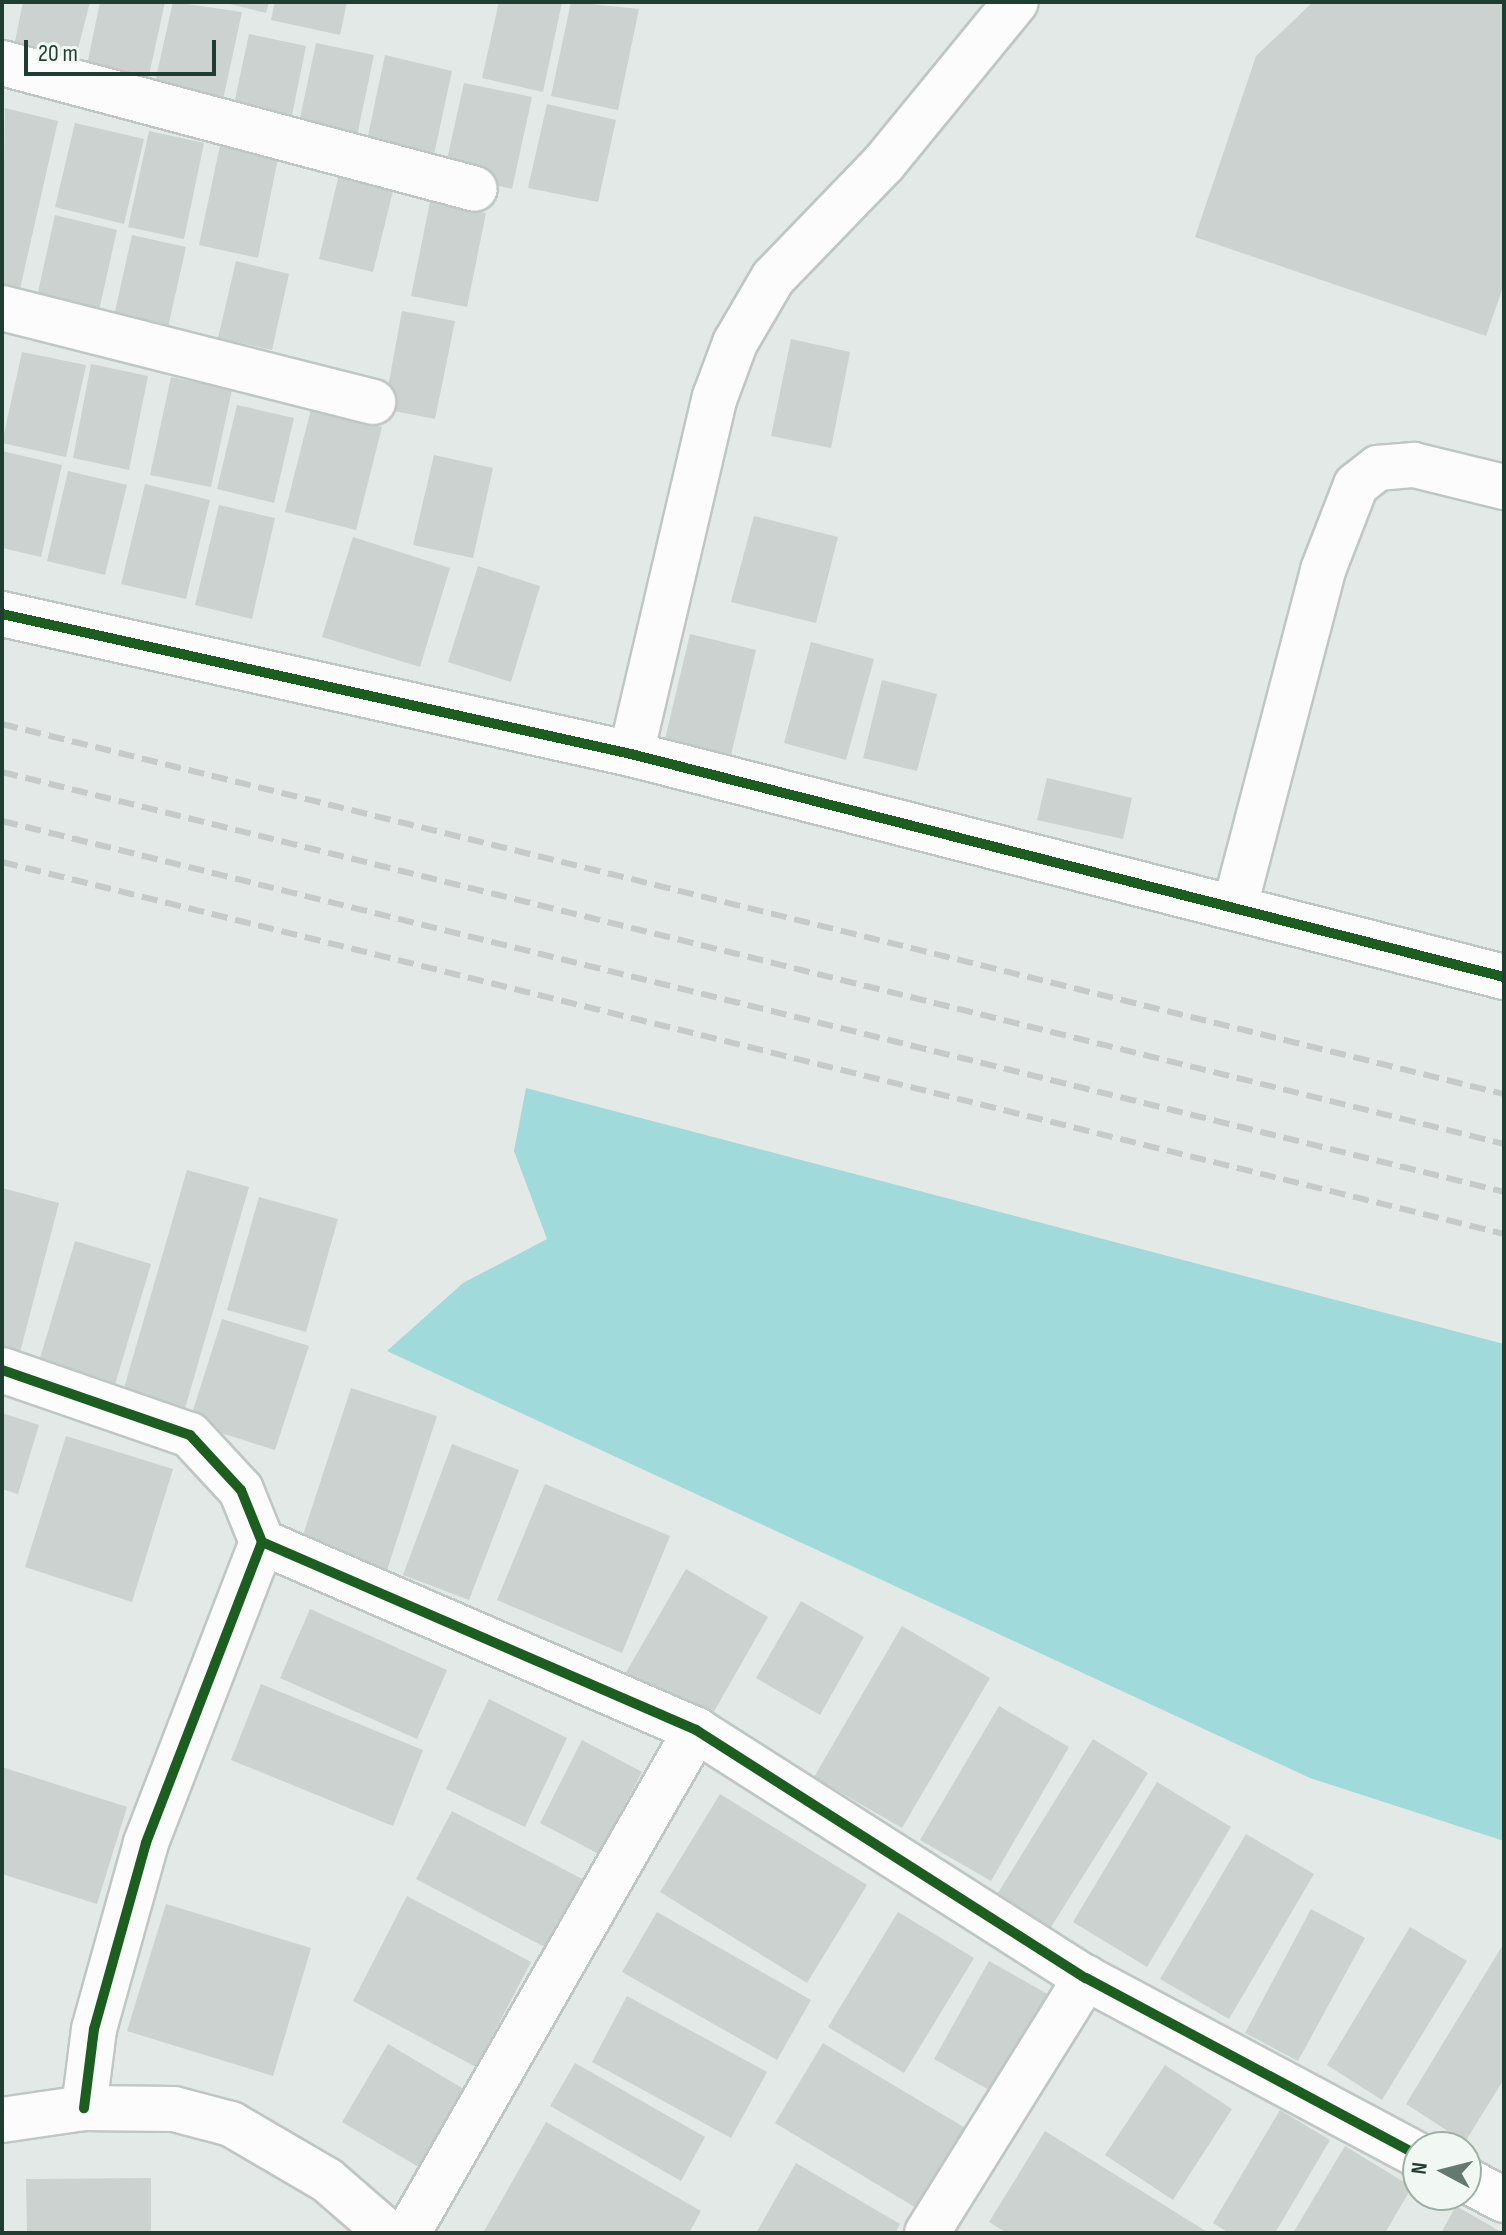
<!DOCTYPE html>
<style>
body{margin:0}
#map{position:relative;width:1506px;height:2235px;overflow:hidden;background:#e3e9e6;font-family:"Sofia Sans Condensed",sans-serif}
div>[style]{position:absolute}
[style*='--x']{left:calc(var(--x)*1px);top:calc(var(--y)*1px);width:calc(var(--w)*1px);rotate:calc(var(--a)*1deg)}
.water>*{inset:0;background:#a0dada}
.building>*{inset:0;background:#cbd2cf}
.roads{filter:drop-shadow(2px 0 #c0c6c3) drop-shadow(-2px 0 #c0c6c3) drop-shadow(0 2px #c0c6c3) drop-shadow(0 -2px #c0c6c3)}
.minor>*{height:44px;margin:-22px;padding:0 22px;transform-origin:22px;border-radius:22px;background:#fbfcfb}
.rail>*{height:6px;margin-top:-3px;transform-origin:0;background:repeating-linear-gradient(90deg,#c6cac8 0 16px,transparent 0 24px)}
.cycleway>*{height:10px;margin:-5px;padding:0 5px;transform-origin:5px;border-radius:5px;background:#1b5e20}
span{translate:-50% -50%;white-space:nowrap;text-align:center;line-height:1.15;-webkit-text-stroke:6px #f1f8f3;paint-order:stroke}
.frame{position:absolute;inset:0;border:4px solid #1f3e31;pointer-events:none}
.north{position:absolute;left:1402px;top:2131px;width:80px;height:80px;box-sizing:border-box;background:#f1f8f3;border:2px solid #9daea5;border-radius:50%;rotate:277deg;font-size:22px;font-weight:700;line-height:32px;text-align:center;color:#1f3e31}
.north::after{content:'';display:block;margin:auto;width:28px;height:36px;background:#647a70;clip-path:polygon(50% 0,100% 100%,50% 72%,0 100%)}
.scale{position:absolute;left:24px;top:40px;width:192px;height:36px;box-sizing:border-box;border:4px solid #1f3e31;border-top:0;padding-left:10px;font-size:24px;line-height:28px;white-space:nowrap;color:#1f3e31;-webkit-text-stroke:6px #f1f8f3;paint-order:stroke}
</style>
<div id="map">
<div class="water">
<div style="clip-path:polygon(526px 1088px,1504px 1344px,1504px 1841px,1310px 1778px,387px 1351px,463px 1283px,547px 1239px,514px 1151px)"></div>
</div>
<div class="building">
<div style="clip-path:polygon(23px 2px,90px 2px,72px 72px,12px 56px)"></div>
<div style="clip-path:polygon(100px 2px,165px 2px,146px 89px,85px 75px)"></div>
<div style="clip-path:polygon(173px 2px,242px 12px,221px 109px,152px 95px)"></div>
<div style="clip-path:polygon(222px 2px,269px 2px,266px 13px)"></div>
<div style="clip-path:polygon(275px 2px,347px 2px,340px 35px,271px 20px)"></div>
<div style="clip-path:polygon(499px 2px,562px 2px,543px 92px,482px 78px)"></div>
<div style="clip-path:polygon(571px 2px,639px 9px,618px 110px,551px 96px)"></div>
<div style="clip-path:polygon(1313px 2px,1504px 2px,1504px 284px,1486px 336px,1195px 237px,1256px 56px)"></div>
<div style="clip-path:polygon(249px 34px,306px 46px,290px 125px,232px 113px)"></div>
<div style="clip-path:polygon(316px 43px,374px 55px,355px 145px,297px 132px)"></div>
<div style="clip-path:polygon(385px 55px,452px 71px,432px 164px,365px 150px)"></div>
<div style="clip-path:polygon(464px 83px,532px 97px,512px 189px,444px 173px)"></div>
<div style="clip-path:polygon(547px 104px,616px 120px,598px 202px,528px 188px)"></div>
<div style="clip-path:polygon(5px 108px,58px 121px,20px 289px,2px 284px)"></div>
<div style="clip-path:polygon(75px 123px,144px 139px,124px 224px,55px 207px)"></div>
<div style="clip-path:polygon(149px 131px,204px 143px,184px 239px,128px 227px)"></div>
<div style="clip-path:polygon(223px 131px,281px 143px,258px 258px,199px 245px)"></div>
<div style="clip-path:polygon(339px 174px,394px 187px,373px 272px,319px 259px)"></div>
<div style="clip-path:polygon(430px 202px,486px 213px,467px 307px,411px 296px)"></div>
<div style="clip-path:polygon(55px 215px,117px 230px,98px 315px,36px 301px)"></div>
<div style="clip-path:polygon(132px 235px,186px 247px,166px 336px,112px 325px)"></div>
<div style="clip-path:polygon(236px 261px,289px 274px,272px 350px,218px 338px)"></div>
<div style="clip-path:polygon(402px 311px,455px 321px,435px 419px,384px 409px)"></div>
<div style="clip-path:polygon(791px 339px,850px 352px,831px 448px,771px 436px)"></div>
<div style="clip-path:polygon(22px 352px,86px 365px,66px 457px,2px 443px)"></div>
<div style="clip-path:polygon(91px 364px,148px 376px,129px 470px,73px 458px)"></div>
<div style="clip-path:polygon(171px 377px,232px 390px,211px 487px,150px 475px)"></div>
<div style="clip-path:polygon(237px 405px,294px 418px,274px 503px,217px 489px)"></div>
<div style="clip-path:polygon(311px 409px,382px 427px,356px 530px,285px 512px)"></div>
<div style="clip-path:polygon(2px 451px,62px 465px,41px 557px,2px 548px)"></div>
<div style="clip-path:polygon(434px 455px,493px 468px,473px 558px,413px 545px)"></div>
<div style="clip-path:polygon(68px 471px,127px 485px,105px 575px,47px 561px)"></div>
<div style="clip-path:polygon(145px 484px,210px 500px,186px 599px,121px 584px)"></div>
<div style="clip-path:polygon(219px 505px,275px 518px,252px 619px,195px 605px)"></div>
<div style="clip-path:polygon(754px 516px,838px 537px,816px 623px,731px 602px)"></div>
<div style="clip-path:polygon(353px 537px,450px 568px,420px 667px,322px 637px)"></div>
<div style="clip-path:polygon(478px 566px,540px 586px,511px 682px,448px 662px)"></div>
<div style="clip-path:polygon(690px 634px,756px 650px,731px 755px,665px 739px)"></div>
<div style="clip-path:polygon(811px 642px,874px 659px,846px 760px,784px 743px)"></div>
<div style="clip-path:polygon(882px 680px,937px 694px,917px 771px,863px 758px)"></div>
<div style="clip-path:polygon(1047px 778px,1132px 798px,1123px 839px,1037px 820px)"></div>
<div style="clip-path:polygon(187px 1170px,249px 1187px,182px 1419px,120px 1402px)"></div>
<div style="clip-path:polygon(2px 1188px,59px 1203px,19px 1356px,2px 1352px)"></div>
<div style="clip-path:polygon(259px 1197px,338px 1219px,306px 1332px,227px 1310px)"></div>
<div style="clip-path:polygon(75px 1241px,151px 1264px,114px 1388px,38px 1365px)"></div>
<div style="clip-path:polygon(222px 1319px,309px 1346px,275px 1450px,189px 1423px)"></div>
<div style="clip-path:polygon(351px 1388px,437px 1416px,387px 1570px,301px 1541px)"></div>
<div style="clip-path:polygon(2px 1413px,39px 1425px,18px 1494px,2px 1489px)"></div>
<div style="clip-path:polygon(66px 1436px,173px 1469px,132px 1602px,25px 1567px)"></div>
<div style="clip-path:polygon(452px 1444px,519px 1470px,469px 1600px,403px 1575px)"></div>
<div style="clip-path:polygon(545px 1484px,670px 1536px,622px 1653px,497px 1600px)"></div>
<div style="clip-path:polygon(686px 1569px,768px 1617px,708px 1722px,625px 1674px)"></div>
<div style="clip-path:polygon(801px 1601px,864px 1637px,820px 1715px,756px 1678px)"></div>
<div style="clip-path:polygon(310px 1609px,447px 1670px,417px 1739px,280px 1678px)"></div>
<div style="clip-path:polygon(902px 1626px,990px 1678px,902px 1828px,814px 1777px)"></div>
<div style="clip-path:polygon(261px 1684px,423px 1750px,393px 1826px,231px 1760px)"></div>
<div style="clip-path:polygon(489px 1699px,567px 1738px,525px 1827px,446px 1789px)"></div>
<div style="clip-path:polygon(999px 1706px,1069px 1747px,991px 1881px,920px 1840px)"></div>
<div style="clip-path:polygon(1093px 1739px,1148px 1773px,1046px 1935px,993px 1901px)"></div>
<div style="clip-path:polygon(582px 1740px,642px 1772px,599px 1854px,540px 1823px)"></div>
<div style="clip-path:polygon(2px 1767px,127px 1807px,97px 1904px,2px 1874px)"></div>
<div style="clip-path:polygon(1157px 1782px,1231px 1827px,1147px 1967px,1073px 1922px)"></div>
<div style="clip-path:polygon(720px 1794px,867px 1885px,807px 1983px,660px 1892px)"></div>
<div style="clip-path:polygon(452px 1811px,592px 1884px,556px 1953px,416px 1879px)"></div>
<div style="clip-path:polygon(1246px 1834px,1314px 1874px,1229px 2019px,1160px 1979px)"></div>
<div style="clip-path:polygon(407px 1896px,531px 1962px,476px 2067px,353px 2001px)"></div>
<div style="clip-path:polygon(166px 1904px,311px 1948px,273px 2076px,127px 2031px)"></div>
<div style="clip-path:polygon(1311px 1909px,1365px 1938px,1298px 2061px,1245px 2033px)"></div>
<div style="clip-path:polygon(657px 1912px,811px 2000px,777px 2060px,622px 1972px)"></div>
<div style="clip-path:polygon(898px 1912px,974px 1958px,904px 2073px,828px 2027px)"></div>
<div style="clip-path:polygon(1410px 1927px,1467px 1961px,1382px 2100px,1327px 2065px)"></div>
<div style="clip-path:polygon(1504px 1943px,1504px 2079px,1465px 2142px,1406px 2104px)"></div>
<div style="clip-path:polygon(989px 1961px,1053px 1997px,998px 2095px,934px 2059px)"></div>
<div style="clip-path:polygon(627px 1996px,767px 2072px,731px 2138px,592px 2062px)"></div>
<div style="clip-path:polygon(823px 2043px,967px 2129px,918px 2209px,775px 2123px)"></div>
<div style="clip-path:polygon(388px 2044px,474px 2095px,429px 2173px,342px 2122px)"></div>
<div style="clip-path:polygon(575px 2063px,705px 2137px,681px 2181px,550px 2106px)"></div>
<div style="clip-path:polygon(1165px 2065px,1232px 2109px,1173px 2200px,1105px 2155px)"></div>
<div style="clip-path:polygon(1280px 2110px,1330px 2140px,1275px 2233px,1229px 2233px,1213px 2223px)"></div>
<div style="clip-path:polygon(546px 2122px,701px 2211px,689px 2233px,483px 2233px)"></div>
<div style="clip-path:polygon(1045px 2131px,1209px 2233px,1007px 2233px,989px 2222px)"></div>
<div style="clip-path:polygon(1345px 2146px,1412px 2187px,1385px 2233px,1293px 2233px)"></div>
<div style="clip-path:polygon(796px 2163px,900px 2224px,895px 2233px,756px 2233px)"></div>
<div style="clip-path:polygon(151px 2178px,151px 2233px,27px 2233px,26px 2179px)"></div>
<div style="clip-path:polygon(1456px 2206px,1503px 2233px,1441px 2233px)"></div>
</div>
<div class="roads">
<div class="minor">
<div style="--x:2;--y:63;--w:489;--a:14.9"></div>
<div style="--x:2;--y:308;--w:383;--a:14.2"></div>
<div style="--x:2;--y:614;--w:644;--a:12.55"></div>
<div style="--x:631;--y:754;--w:901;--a:14.33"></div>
<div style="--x:631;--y:754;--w:367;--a:-76.8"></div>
<div style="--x:715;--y:397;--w:58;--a:-69.7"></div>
<div style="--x:735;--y:343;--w:75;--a:-59.7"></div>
<div style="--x:773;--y:278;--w:160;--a:-46"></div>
<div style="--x:884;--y:163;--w:208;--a:-50.7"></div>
<div style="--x:1235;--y:906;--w:347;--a:-75.3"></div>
<div style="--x:1323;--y:570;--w:91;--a:-68.8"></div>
<div style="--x:1356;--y:485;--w:28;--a:-38"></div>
<div style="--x:1378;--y:468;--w:36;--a:-5"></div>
<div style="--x:1414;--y:465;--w:93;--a:13.7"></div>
<div style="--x:2;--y:1370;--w:199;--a:19.1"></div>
<div style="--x:190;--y:1435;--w:75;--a:47.2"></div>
<div style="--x:241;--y:1490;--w:56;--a:68"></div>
<div style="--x:262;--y:1542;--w:323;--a:111.1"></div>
<div style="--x:146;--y:1843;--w:193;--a:105.6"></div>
<div style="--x:94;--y:2029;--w:80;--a:97.2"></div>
<div style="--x:262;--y:1542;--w:473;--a:23.4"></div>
<div style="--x:696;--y:1730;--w:462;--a:32.5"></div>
<div style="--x:1086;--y:1978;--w:376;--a:28.1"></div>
<div style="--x:2;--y:2120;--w:83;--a:-8.3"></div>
<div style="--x:84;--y:2108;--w:90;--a:0.6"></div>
<div style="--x:174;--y:2109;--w:59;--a:14.7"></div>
<div style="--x:231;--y:2124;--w:111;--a:30.3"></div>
<div style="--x:327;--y:2180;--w:81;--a:41"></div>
<div style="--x:1466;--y:2180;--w:43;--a:27.8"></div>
<div style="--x:408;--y:2233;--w:580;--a:-60.21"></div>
<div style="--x:927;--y:2233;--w:301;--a:-58.1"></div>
</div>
</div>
<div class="rail">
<div style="--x:2;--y:724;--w:1547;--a:13.84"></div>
<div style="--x:2;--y:772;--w:1547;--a:13.91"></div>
<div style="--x:2;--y:821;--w:1547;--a:13.87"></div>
<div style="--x:2;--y:862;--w:1547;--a:13.91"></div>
</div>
<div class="cycleway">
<div style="--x:2;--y:614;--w:644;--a:12.55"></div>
<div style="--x:631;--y:754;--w:901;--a:14.33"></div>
<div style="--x:2;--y:1370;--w:199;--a:19.1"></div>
<div style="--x:190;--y:1435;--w:75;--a:47.2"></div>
<div style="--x:241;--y:1490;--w:56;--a:68"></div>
<div style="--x:262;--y:1542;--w:323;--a:111.1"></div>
<div style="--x:146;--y:1843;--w:193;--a:105.6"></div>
<div style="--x:94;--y:2029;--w:80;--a:97.2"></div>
<div style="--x:262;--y:1542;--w:473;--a:23.4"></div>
<div style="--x:696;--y:1730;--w:462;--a:32.5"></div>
<div style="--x:1086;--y:1978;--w:376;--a:28.1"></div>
</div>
<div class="frame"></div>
<div class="north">N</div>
<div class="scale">20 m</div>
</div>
